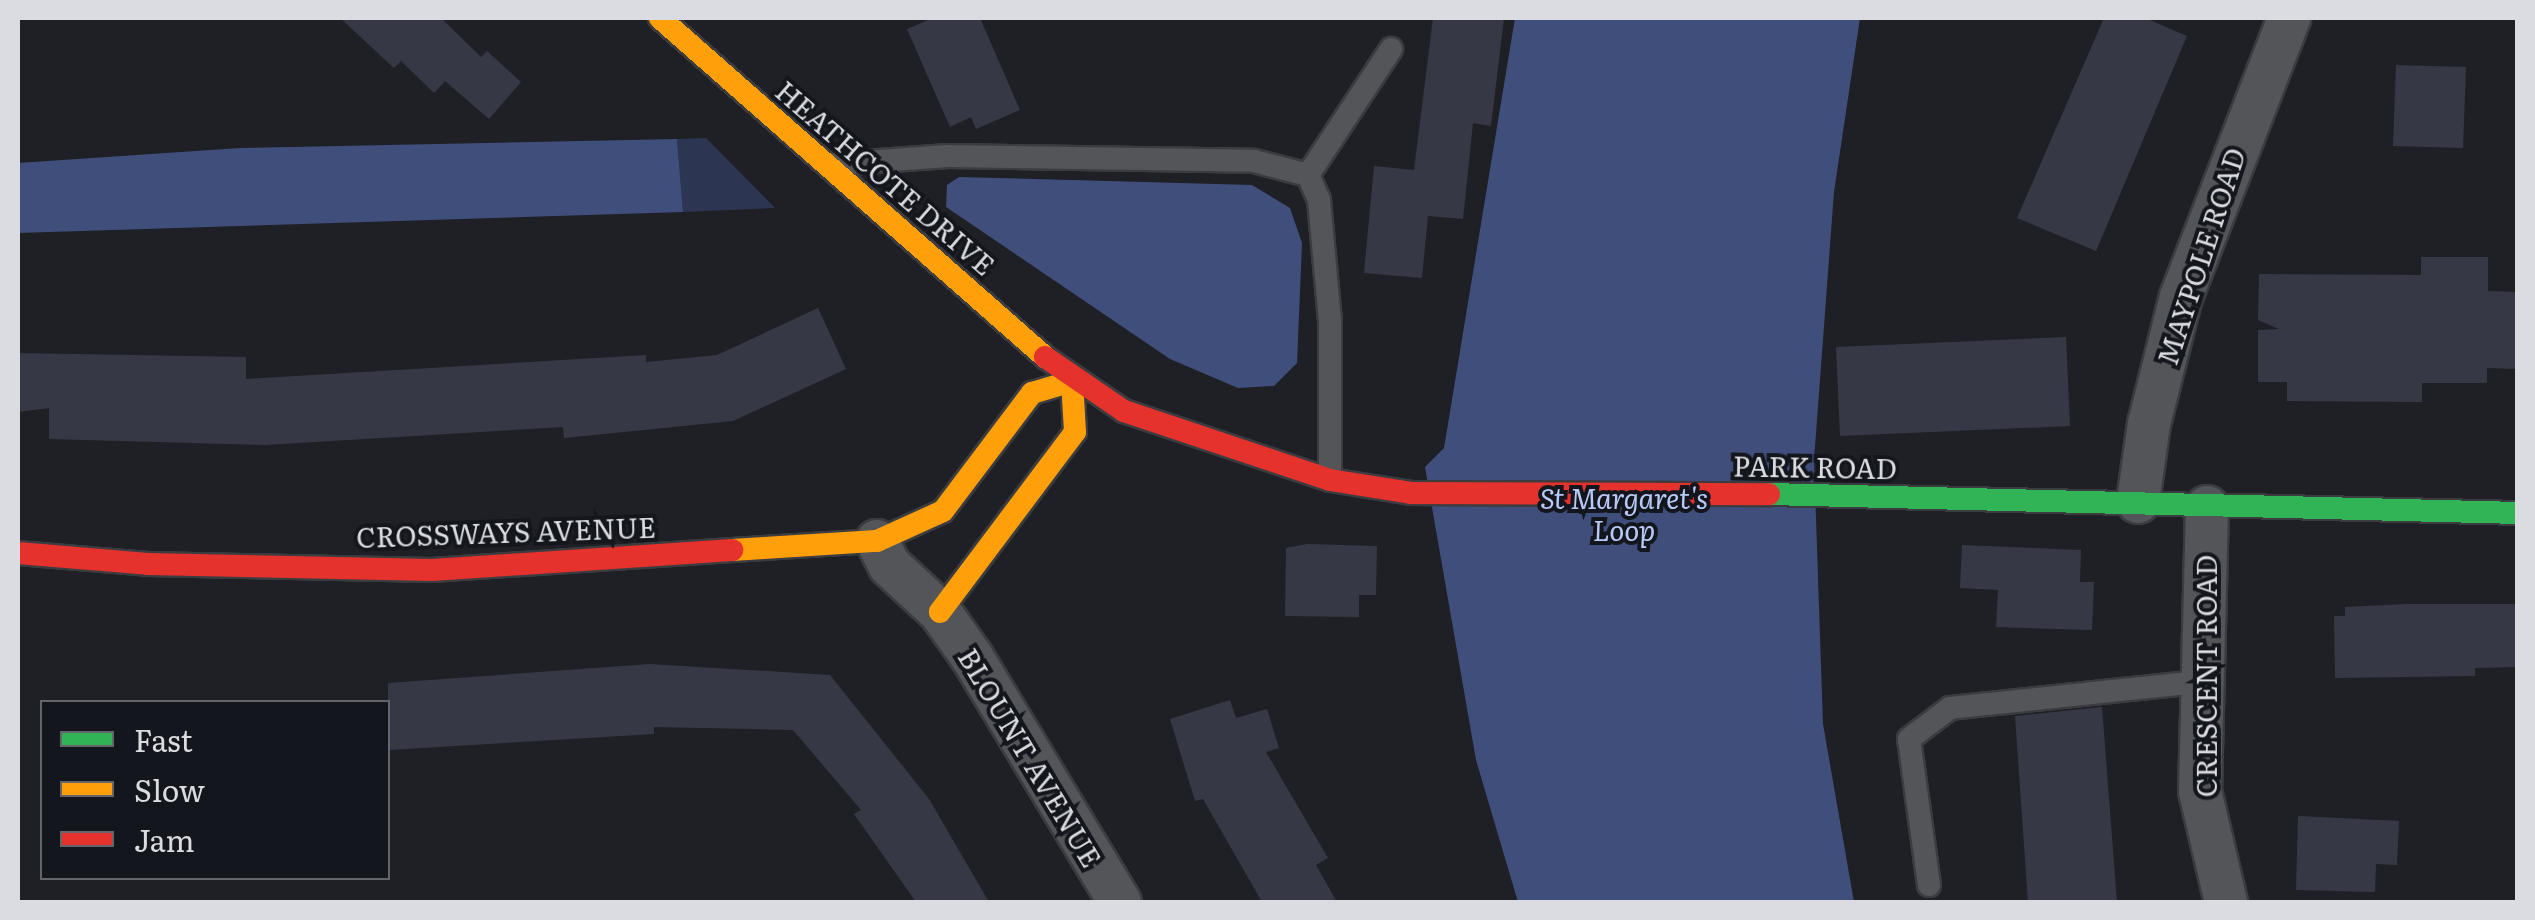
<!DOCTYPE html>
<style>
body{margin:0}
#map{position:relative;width:2535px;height:920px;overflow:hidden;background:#1f2025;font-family:Literata,serif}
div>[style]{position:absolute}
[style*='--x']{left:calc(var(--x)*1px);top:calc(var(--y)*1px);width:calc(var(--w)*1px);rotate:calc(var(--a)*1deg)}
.green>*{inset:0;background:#2c3653}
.forest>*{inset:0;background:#404e7b}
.building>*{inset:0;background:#363945}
.roads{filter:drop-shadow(2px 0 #3b3c40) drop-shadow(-2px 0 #3b3c40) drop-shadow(0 2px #3b3c40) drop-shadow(0 -2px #3b3c40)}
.lane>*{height:22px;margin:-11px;padding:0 11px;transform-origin:11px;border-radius:11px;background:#545558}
.street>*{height:42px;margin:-21px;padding:0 21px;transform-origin:21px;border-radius:21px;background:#545558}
.fast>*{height:22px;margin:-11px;padding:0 11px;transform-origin:11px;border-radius:11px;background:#30b455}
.slow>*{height:22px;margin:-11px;padding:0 11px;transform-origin:11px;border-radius:11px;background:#ff9f0a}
.jam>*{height:22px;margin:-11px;padding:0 11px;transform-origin:11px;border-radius:11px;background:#e5322d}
span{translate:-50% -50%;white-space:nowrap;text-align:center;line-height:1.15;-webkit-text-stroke:8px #14161d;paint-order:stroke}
.street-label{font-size:28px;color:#dadce1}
.park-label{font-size:28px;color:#b8c9f8;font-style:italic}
.frame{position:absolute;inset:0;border:20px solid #dadce1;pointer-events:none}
.legend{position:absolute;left:40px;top:700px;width:350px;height:180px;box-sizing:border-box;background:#14161d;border:2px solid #63656b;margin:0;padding:12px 18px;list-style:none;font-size:30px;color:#dadce1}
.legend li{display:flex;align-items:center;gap:20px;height:50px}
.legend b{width:50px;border:2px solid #63656b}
</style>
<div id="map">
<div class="green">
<div style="clip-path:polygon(706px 138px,775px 208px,683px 212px,677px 139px)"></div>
</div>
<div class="forest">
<div style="clip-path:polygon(1515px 18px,1860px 18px,1834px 192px,1814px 460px,1823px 724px,1854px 902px,1518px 902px,1476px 760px,1425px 467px,1444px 448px)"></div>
<div style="clip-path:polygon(677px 139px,683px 212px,18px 233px,18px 163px,240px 148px)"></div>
<div style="clip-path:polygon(959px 177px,1252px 185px,1290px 208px,1302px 243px,1297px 363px,1274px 386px,1238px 388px,1170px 359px,946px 207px,947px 185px)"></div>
</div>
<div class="building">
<div style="clip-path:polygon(340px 18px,441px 18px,481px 57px,487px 51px,521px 82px,489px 119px,445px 81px,434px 93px,401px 61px,394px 68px)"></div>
<div style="clip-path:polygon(933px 18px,980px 18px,1020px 110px,976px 129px,971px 117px,950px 127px,907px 29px)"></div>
<div style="clip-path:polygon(1433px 18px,1504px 18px,1491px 126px,1473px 123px,1463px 219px,1428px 216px,1422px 278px,1364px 273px,1374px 166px,1414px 170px)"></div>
<div style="clip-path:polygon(2104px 18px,2145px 18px,2187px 36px,2096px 251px,2017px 218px)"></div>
<div style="clip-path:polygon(2396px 65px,2466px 67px,2463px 148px,2393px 146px)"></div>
<div style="clip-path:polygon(2421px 257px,2488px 257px,2488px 291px,2518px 292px,2518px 369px,2487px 368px,2487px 383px,2422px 383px,2422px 402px,2287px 401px,2287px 382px,2258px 382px,2258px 330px,2279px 329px,2258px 320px,2259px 274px,2421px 275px)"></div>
<div style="clip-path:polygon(818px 308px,846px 369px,733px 421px,564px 438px,563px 427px,265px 445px,49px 439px,49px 408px,18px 412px,18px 353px,246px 357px,246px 379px,646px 355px,646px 362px,717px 355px)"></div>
<div style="clip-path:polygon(2066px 337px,2070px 426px,1840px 436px,1836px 347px)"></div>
<div style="clip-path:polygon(1307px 544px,1377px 546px,1376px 595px,1359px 595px,1359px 617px,1285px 616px,1286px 548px)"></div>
<div style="clip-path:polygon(1962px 545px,2081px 550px,2080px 582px,2094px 582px,2092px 630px,1996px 627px,1998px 590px,1960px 588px)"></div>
<div style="clip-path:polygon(2407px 604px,2518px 604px,2518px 667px,2475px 668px,2475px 676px,2335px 678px,2334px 616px,2345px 616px,2345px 607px)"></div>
<div style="clip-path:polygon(650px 664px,830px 675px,929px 799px,989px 902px,916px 902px,854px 814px,861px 810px,793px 730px,654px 727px,654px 734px,388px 750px,388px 683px)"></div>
<div style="clip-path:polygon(1230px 700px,1236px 718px,1267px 709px,1279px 748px,1266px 752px,1328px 858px,1316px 865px,1337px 902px,1262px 902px,1203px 799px,1195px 801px,1170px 719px)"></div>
<div style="clip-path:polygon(2102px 707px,2117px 902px,2028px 902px,2015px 716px)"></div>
<div style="clip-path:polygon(2298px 816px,2399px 821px,2397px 865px,2376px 864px,2375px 892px,2296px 890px)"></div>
</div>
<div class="roads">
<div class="lane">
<div style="--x:837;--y:164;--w:111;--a:-4.1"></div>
<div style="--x:948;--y:156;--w:306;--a:0.9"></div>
<div style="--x:1254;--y:161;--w:56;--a:14.5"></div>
<div style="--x:1308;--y:175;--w:27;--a:66"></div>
<div style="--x:1319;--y:200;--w:121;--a:84.8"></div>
<div style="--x:1330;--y:321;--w:159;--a:90"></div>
<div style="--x:1308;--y:175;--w:151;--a:-56.6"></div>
<div style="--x:1929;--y:885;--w:147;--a:-97.8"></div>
<div style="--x:1909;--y:739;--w:51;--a:-37.1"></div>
<div style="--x:1950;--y:708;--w:256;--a:-6"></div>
</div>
<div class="street">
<div style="--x:2138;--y:502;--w:79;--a:-82"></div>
<div style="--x:2149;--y:424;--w:131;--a:-75.9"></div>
<div style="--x:2181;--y:297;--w:299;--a:-68.8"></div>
<div style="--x:2207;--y:507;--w:284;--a:91.4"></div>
<div style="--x:2200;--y:791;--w:114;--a:76.8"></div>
<div style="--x:877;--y:541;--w:27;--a:63"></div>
<div style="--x:889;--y:565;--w:69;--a:42.7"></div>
<div style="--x:940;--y:612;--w:55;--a:54.6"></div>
<div style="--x:972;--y:657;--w:286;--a:58.9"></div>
</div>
<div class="fast">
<div style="--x:1769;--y:494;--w:749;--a:1.45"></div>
</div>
<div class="slow">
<div style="--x:660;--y:18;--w:513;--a:41.36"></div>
<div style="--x:732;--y:550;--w:145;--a:-3.6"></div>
<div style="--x:877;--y:541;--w:72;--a:-24.4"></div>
<div style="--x:943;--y:511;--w:148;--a:-53"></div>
<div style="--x:1032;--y:393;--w:42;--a:-16.7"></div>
<div style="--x:1072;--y:381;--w:51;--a:86.6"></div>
<div style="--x:1075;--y:432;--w:225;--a:126.9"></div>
</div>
<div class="jam">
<div style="--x:1045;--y:357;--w:96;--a:34.4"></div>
<div style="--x:1124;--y:411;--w:217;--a:18.5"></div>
<div style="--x:1330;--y:480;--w:82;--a:9.1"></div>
<div style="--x:1411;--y:493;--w:358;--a:0.2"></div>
<div style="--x:18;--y:553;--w:130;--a:4.8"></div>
<div style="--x:148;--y:564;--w:284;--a:1.2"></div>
<div style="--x:432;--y:570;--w:301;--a:-3.8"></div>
</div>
</div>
<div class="street-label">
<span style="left:886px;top:177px;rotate:41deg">HEATHCOTE DRIVE</span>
<span style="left:2200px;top:256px;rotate:-72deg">MAYPOLE ROAD</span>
<span style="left:1815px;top:466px;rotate:1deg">PARK ROAD</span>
<span style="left:506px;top:531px;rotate:-2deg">CROSSWAYS AVENUE</span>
<span style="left:2205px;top:676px;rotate:-90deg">CRESCENT ROAD</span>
<span style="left:1031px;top:757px;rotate:59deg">BLOUNT AVENUE</span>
</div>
<div class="park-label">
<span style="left:1624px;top:513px">St Margaret's<br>Loop</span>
</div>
<div class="frame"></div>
<ul class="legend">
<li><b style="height:12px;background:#30b455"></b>Fast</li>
<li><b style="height:12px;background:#ff9f0a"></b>Slow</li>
<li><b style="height:12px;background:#e5322d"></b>Jam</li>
</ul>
</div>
